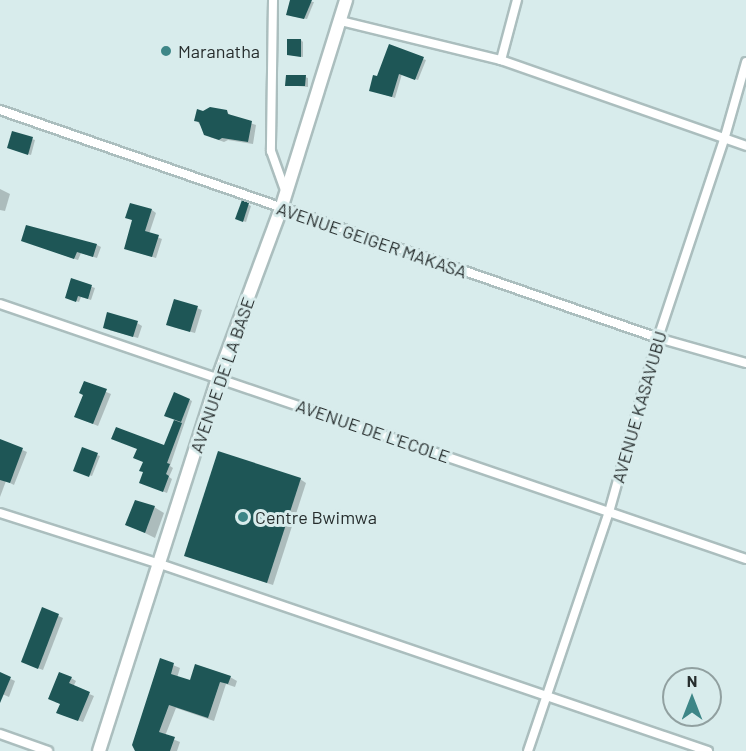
<!DOCTYPE html>
<style>
body{margin:0}
#map{position:relative;width:746px;height:751px;overflow:hidden;background:#d8ecec;font-family:Barlow,sans-serif}
div>[style]{position:absolute}
[style*='--x']{left:calc(var(--x)*1px);top:calc(var(--y)*1px);width:calc(var(--w)*1px);rotate:calc(var(--a)*1deg)}
.shadow>*{inset:0;background:#0003}
.building>*{inset:0;background:#1e5656}
.roads{filter:drop-shadow(2px 0 #abbebe) drop-shadow(-2px 0 #abbebe) drop-shadow(0 2px #abbebe) drop-shadow(0 -2px #abbebe)}
.street>*{height:8px;margin:-4px;padding:0 4px;transform-origin:4px;border-radius:4px;background:#fff}
.secondary>*{height:12px;margin:-6px;padding:0 6px;transform-origin:6px;border-radius:6px;background:#fff}
.dots>*{width:16px;height:16px;translate:-50% -50%;box-sizing:border-box;border:3px solid #d8ecec;border-radius:50%}
span{translate:-50% -50%;white-space:nowrap;text-align:center;line-height:1.15;-webkit-text-stroke:6px #d8ecec;paint-order:stroke}
.poi-label{font-size:18px;color:#262d2d}
.left{translate:0 -50%;text-align:left}
.street-label{font-size:18px;color:#262d2d}
.north{position:absolute;left:662px;top:667px;width:60px;height:60px;box-sizing:border-box;background:#d8ecec;border:2px solid #91a0a0;border-radius:50%;rotate:0deg;font-size:16px;font-weight:700;line-height:24px;text-align:center;color:#262d2d}
.north::after{content:'';display:block;margin:auto;width:21px;height:27px;background:#3d8687;clip-path:polygon(50% 0,100% 100%,50% 72%,0 100%)}
</style>
<div id="map">
<div class="shadow">
<div style="clip-path:polygon(291px 0,314px 2px,307px 19px,291px 16px)"></div>
<div style="clip-path:polygon(301px 40px,303px 42px,303px 57px,291px 55px)"></div>
<div style="clip-path:polygon(423px 59px,426px 60px,418px 80px,402px 74px,395px 98px,373px 91px,378px 78px)"></div>
<div style="clip-path:polygon(305px 77px,308px 78px,308px 87px,287px 85px)"></div>
<div style="clip-path:polygon(226px 111px,232px 117px,256px 125px,253px 144px,228px 140px,224px 142px,210px 137px,196px 120px)"></div>
<div style="clip-path:polygon(13px 133px,35px 140px,31px 155px,12px 149px)"></div>
<div style="clip-path:polygon(0 189px,10px 194px,5px 211px,0 210px)"></div>
<div style="clip-path:polygon(243px 202px,251px 206px,246px 222px,240px 220px)"></div>
<div style="clip-path:polygon(152px 210px,156px 213px,149px 234px,162px 239px,156px 258px,129px 250px,134px 220px)"></div>
<div style="clip-path:polygon(27px 227px,97px 245px,101px 247px,97px 258px,81px 253px,78px 260px,27px 242px)"></div>
<div style="clip-path:polygon(72px 280px,95px 288px,91px 300px,81px 297px,79px 302px,69px 299px)"></div>
<div style="clip-path:polygon(197px 308px,202px 310px,195px 333px,173px 327px)"></div>
<div style="clip-path:polygon(137px 323px,142px 326px,138px 338px,109px 330px)"></div>
<div style="clip-path:polygon(85px 383px,111px 394px,98px 426px,81px 419px)"></div>
<div style="clip-path:polygon(190px 400px,192px 401px,170px 466px,173px 468px,169px 477px,172px 479px,167px 493px,144px 484px,165px 447px,176px 419px)"></div>
<div style="clip-path:polygon(0 440px,27px 452px,14px 485px,6px 481px,0 497px)"></div>
<div style="clip-path:polygon(97px 455px,100px 456px,92px 476px,74px 470px)"></div>
<div style="clip-path:polygon(300px 479px,306px 483px,273px 585px,186px 556px)"></div>
<div style="clip-path:polygon(154px 507px,164px 513px,155px 538px,127px 524px)"></div>
<div style="clip-path:polygon(43px 609px,63px 618px,43px 670px,27px 664px)"></div>
<div style="clip-path:polygon(161px 660px,180px 668px,177px 678px,191px 682px,230px 677px,237px 681px,235px 687px,226px 684px,214px 721px,176px 708px,165px 736px,180px 742px,177px 751px,137px 751px)"></div>
<div style="clip-path:polygon(0 674px,15px 681px,9px 697px,0 693px)"></div>
<div style="clip-path:polygon(71px 678px,76px 681px,73px 687px,94px 696px,83px 722px,63px 715px,61px 704px,55px 702px)"></div>
</div>
<div class="building">
<div style="clip-path:polygon(290px 0,312px 0,304px 19px,286px 15px)"></div>
<div style="clip-path:polygon(287px 39px,301px 39px,301px 57px,287px 55px)"></div>
<div style="clip-path:polygon(389px 44px,424px 57px,415px 80px,399px 74px,392px 97px,369px 91px,373px 75px,377px 76px)"></div>
<div style="clip-path:polygon(286px 75px,306px 75px,305px 86px,285px 86px)"></div>
<div style="clip-path:polygon(210px 107px,227px 110px,228px 114px,252px 121px,248px 142px,222px 138px,219px 140px,204px 135px,199px 122px,194px 121px,197px 109px,203px 111px)"></div>
<div style="clip-path:polygon(12px 131px,33px 137px,28px 155px,7px 148px)"></div>
<div style="clip-path:polygon(242px 200px,249px 203px,243px 222px,235px 219px)"></div>
<div style="clip-path:polygon(130px 203px,152px 209px,145px 231px,159px 235px,152px 257px,124px 249px,132px 220px,125px 218px)"></div>
<div style="clip-path:polygon(26px 225px,97px 244px,93px 257px,77px 252px,74px 259px,21px 241px)"></div>
<div style="clip-path:polygon(71px 278px,92px 285px,88px 299px,78px 296px,76px 302px,65px 298px)"></div>
<div style="clip-path:polygon(174px 299px,198px 306px,190px 332px,166px 325px)"></div>
<div style="clip-path:polygon(107px 312px,138px 321px,133px 337px,103px 328px)"></div>
<div style="clip-path:polygon(84px 381px,107px 389px,93px 424px,74px 417px,83px 395px,79px 393px)"></div>
<div style="clip-path:polygon(174px 392px,190px 399px,181px 422px,164px 416px)"></div>
<div style="clip-path:polygon(174px 420px,182px 423px,167px 463px,170px 464px,166px 474px,169px 476px,163px 492px,139px 483px,143px 472px,139px 471px,143px 462px,133px 458px,137px 449px,111px 439px,116px 427px,164px 445px)"></div>
<div style="clip-path:polygon(0 439px,23px 448px,10px 483px,0 480px)"></div>
<div style="clip-path:polygon(82px 447px,98px 453px,89px 477px,73px 471px)"></div>
<div style="clip-path:polygon(218px 451px,301px 478px,267px 583px,184px 556px)"></div>
<div style="clip-path:polygon(135px 500px,155px 506px,145px 533px,125px 525px)"></div>
<div style="clip-path:polygon(42px 607px,59px 614px,38px 669px,21px 662px)"></div>
<div style="clip-path:polygon(160px 658px,174px 663px,171px 674px,190px 680px,195px 664px,231px 676px,228px 684px,220px 682px,208px 718px,169px 705px,159px 732px,175px 737px,170px 751px,135px 751px,132px 745px)"></div>
<div style="clip-path:polygon(0 672px,11px 677px,0 703px)"></div>
<div style="clip-path:polygon(59px 672px,72px 677px,69px 683px,90px 692px,78px 721px,56px 713px,60px 704px,48px 699px)"></div>
</div>
<div class="roads">
<div class="street">
<div style="--x:273;--y:0;--w:151;--a:90.8"></div>
<div style="--x:271;--y:151;--w:41;--a:70.3"></div>
<div style="--x:341;--y:21;--w:165;--a:13.7"></div>
<div style="--x:501;--y:60;--w:260;--a:19.3"></div>
<div style="--x:501;--y:60;--w:62;--a:-75.1"></div>
<div style="--x:0;--y:110;--w:696;--a:19.11"></div>
<div style="--x:658;--y:338;--w:91;--a:15.9"></div>
<div style="--x:0;--y:304;--w:788;--a:18.87"></div>
<div style="--x:0;--y:513;--w:168;--a:17.7"></div>
<div style="--x:160;--y:564;--w:579;--a:18.84"></div>
<div style="--x:0;--y:734;--w:51;--a:19.5"></div>
<div style="--x:528;--y:751;--w:252;--a:-71.3"></div>
<div style="--x:609;--y:512;--w:181;--a:-74.3"></div>
<div style="--x:658;--y:338;--w:209;--a:-71.6"></div>
<div style="--x:724;--y:140;--w:81;--a:-74.2"></div>
</div>
<div class="secondary">
<div style="--x:99;--y:751;--w:392;--a:-72.3"></div>
<div style="--x:218;--y:378;--w:180;--a:-69.6"></div>
<div style="--x:281;--y:209;--w:219;--a:-72.7"></div>
</div>
</div>
<div class="dots">
<div style="left:166px;top:51px;background:#3d8687"></div>
<div style="left:243px;top:517px;background:#3d8687"></div>
</div>
<div class="poi-label">
<span class="left" style="left:178px;top:51px">Maranatha</span>
<span class="left" style="left:255px;top:517px">Centre Bwimwa</span>
</div>
<div class="street-label">
<span style="left:372px;top:240px;rotate:19deg">AVENUE GEIGER MAKASA</span>
<span style="left:222px;top:375px;rotate:-71deg">AVENUE DE LA BASE</span>
<span style="left:639px;top:407px;rotate:-74deg">AVENUE KASAVUBU</span>
<span style="left:373px;top:431px;rotate:19deg">AVENUE DE L'ECOLE</span>
</div>
<div class="north">N</div>
</div>
